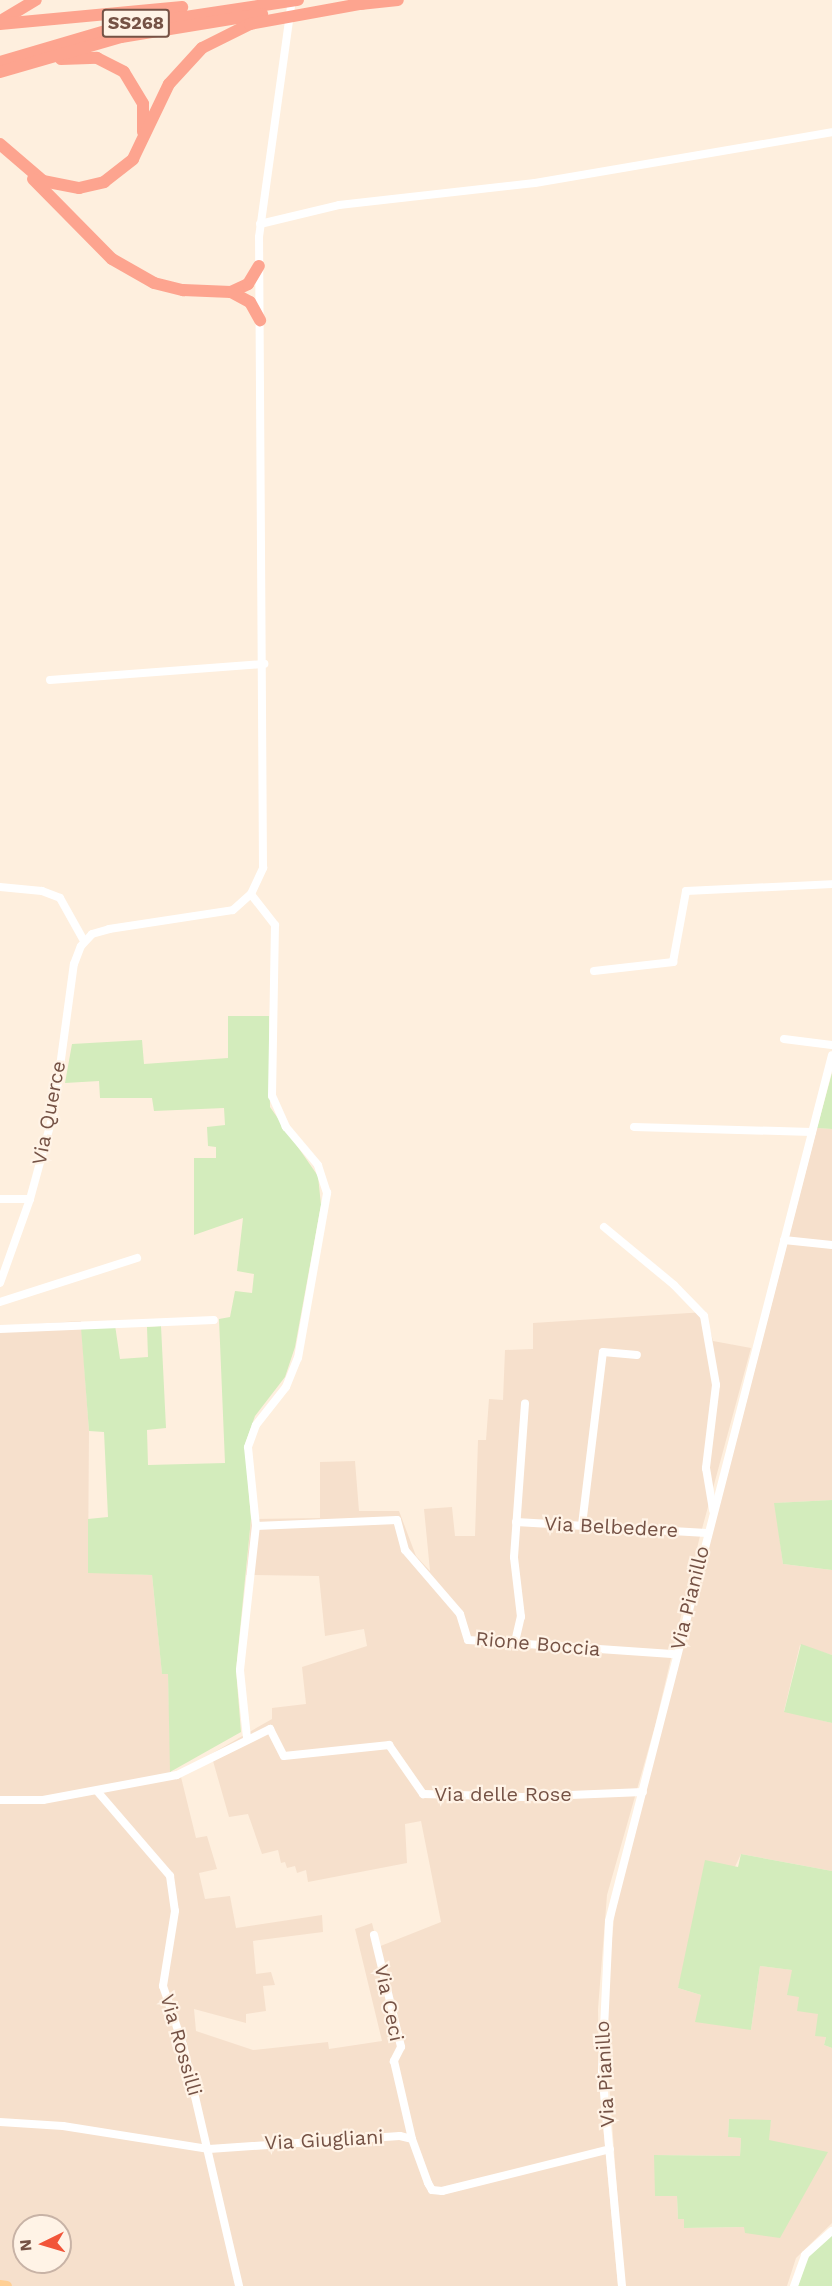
<!DOCTYPE html>
<style>
body{margin:0}
#map{position:relative;width:832px;height:2286px;overflow:hidden;background:#feefde;font-family:"Work Sans",sans-serif}
div>[style]{position:absolute}
[style*='--x']{left:calc(var(--x)*1px);top:calc(var(--y)*1px);width:calc(var(--w)*1px);rotate:calc(var(--a)*1deg)}
.residential>*{inset:0;background:#f6e0cc}
.green>*{inset:0;background:#d3ecbc}
.minor>*{height:8px;margin:-4px;padding:0 4px;transform-origin:4px;border-radius:4px;background:#fff}
.major>*{height:10px;margin:-5px;padding:0 5px;transform-origin:5px;border-radius:5px;background:#ffcf94}
.highway>*{height:12px;margin:-6px;padding:0 6px;transform-origin:6px;border-radius:6px;background:#fda48f}
span{translate:-50% -50%;white-space:nowrap;text-align:center;line-height:1.15;-webkit-text-stroke:4.5px #fff3e6;paint-order:stroke}
.shield-label span{padding:2px 4px;background:#fff3e6;border:2px solid;border-radius:4px;-webkit-text-stroke-width:0}
.shield-label{font-size:18px;color:#755245;font-weight:700}
.street-label{font-size:20px;color:#755245}
.north{position:absolute;left:12px;top:2214px;width:60px;height:60px;box-sizing:border-box;background:#fff3e6;border:2px solid #c8b3a6;border-radius:50%;rotate:265deg;font-size:16px;font-weight:700;line-height:24px;text-align:center;color:#755245}
.north::after{content:'';display:block;margin:auto;width:21px;height:27px;background:#f25539;clip-path:polygon(50% 0,100% 100%,50% 72%,0 100%)}
</style>
<div id="map">
<div class="residential">
<div style="clip-path:polygon(evenodd,817px 1128px,832px 1129px,832px 1500px,775px 1503px,783px 1564px,832px 1570px,832px 1655px,800px 1645px,784px 1711px,832px 1723px,832px 1871px,741px 1854px,678px 1988px,701px 1995px,751px 2030px,760px 1966px,793px 1970px,799px 1997px,818px 2014px,826px 2037px,824px 2045px,832px 2048px,832px 2223px,796px 2258px,787px 2286px,624px 2286px,604px 2013px,615px 1910px,817px 1128px,729px 2119px,771px 2121px,745px 2233px,745px 2227px,684px 2228px,684px 2219px,678px 2219px,677px 2196px,654px 2155px,740px 2156px,741px 2138px,728px 2137px,729px 2119px)"></div>
<div style="clip-path:polygon(evenodd,705px 1312px,713px 1341px,751px 1348px,699px 1540px,655px 1726px,607px 1895px,598px 2009px,599px 2082px,618px 2286px,0 2286px,0 1326px,81px 1321px,89px 1431px,88px 1572px,152px 1575px,162px 1673px,168px 1673px,171px 1779px,181px 1777px,196px 1838px,207px 1836px,217px 1869px,199px 1873px,205px 1899px,230px 1896px,236px 1928px,322px 1915px,323px 1932px,253px 1941px,256px 1974px,271px 1972px,275px 1985px,263px 1986px,266px 2011px,246px 2014px,246px 2023px,194px 2009px,196px 2031px,253px 2050px,328px 2042px,329px 2049px,382px 2041px,355px 1929px,372px 1923px,378px 1947px,441px 1922px,421px 1821px,405px 1824px,407px 1863px,308px 1882px,306px 1870px,297px 1873px,295px 1866px,287px 1868px,285px 1862px,281px 1863px,278px 1850px,262px 1854px,248px 1814px,229px 1817px,211px 1754px,272px 1719px,272px 1708px,306px 1704px,302px 1667px,367px 1646px,364px 1629px,325px 1636px,319px 1576px,246px 1575px,251px 1519px,320px 1518px,320px 1462px,355px 1461px,359px 1511px,399px 1511px,416px 1556px,430px 1571px,424px 1509px,452px 1507px,455px 1536px,475px 1536px,478px 1440px,486px 1440px,489px 1399px,503px 1400px,505px 1350px,533px 1349px,533px 1323px,705px 1312px,24px 2226px,60px 2226px,60px 2262px,24px 2262px,24px 2226px)"></div>
</div>
<div class="green">
<div style="clip-path:polygon(228px 1016px,269px 1016px,270px 1107px,318px 1176px,321px 1205px,295px 1347px,285px 1377px,255px 1416px,245px 1444px,251px 1519px,236px 1670px,241px 1732px,170px 1772px,168px 1674px,162px 1674px,152px 1575px,88px 1573px,88px 1519px,108px 1517px,104px 1432px,89px 1431px,81px 1328px,115px 1325px,120px 1359px,148px 1357px,147px 1327px,161px 1326px,166px 1428px,147px 1430px,148px 1465px,225px 1463px,219px 1319px,230px 1317px,235px 1291px,252px 1293px,254px 1274px,237px 1271px,243px 1218px,194px 1235px,194px 1158px,216px 1158px,216px 1147px,208px 1146px,207px 1127px,225px 1125px,224px 1108px,154px 1111px,152px 1098px,100px 1098px,99px 1081px,65px 1083px,72px 1044px,142px 1040px,144px 1064px,228px 1058px)"></div>
<div style="clip-path:polygon(832px 1073px,832px 1129px,817px 1128px)"></div>
<div style="clip-path:polygon(832px 1500px,832px 1570px,783px 1564px,774px 1503px)"></div>
<div style="clip-path:polygon(801px 1644px,832px 1655px,832px 1723px,784px 1712px)"></div>
<div style="clip-path:polygon(741px 1854px,832px 1871px,832px 2048px,824px 2045px,826px 2037px,815px 2036px,818px 2014px,797px 2011px,799px 1997px,787px 1995px,792px 1970px,760px 1966px,751px 2030px,695px 2022px,701px 1995px,678px 1988px,705px 1860px,738px 1867px)"></div>
<div style="clip-path:polygon(729px 2119px,771px 2120px,769px 2140px,828px 2152px,780px 2238px,745px 2233px,744px 2227px,684px 2228px,684px 2219px,678px 2219px,677px 2196px,655px 2196px,654px 2155px,740px 2156px,741px 2138px,728px 2137px)"></div>
<div style="clip-path:polygon(832px 2234px,832px 2286px,798px 2286px,808px 2256px)"></div>
</div>
<div class="minor">
<div style="--x:260;--y:224;--w:81;--a:-13.5"></div>
<div style="--x:339;--y:205;--w:197;--a:-6.4"></div>
<div style="--x:535;--y:183;--w:301;--a:-9.7"></div>
<div style="--x:50;--y:680;--w:215;--a:-4.3"></div>
<div style="--x:0;--y:887;--w:42;--a:5.4"></div>
<div style="--x:42;--y:891;--w:19;--a:21"></div>
<div style="--x:60;--y:898;--w:49;--a:60.8"></div>
<div style="--x:594;--y:971;--w:80;--a:-6.5"></div>
<div style="--x:673;--y:962;--w:72;--a:-79.6"></div>
<div style="--x:686;--y:891;--w:146;--a:-2.7"></div>
<div style="--x:784;--y:1039;--w:48;--a:7.1"></div>
<div style="--x:634;--y:1127;--w:178;--a:1.6"></div>
<div style="--x:0;--y:1199;--w:30;--a:0"></div>
<div style="--x:604;--y:1227;--w:91;--a:39.6"></div>
<div style="--x:674;--y:1285;--w:43;--a:45.9"></div>
<div style="--x:704;--y:1316;--w:70;--a:80.1"></div>
<div style="--x:716;--y:1385;--w:84;--a:96.9"></div>
<div style="--x:706;--y:1468;--w:43;--a:80.5"></div>
<div style="--x:784;--y:1240;--w:48;--a:5.9"></div>
<div style="--x:0;--y:1283;--w:89;--a:-70.3"></div>
<div style="--x:30;--y:1199;--w:91;--a:-74.7"></div>
<div style="--x:54;--y:1111;--w:148;--a:-82.3"></div>
<div style="--x:74;--y:964;--w:19;--a:-69"></div>
<div style="--x:81;--y:946;--w:16;--a:-47"></div>
<div style="--x:92;--y:934;--w:18;--a:-16"></div>
<div style="--x:109;--y:929;--w:125;--a:-8.7"></div>
<div style="--x:233;--y:910;--w:24;--a:-42"></div>
<div style="--x:251;--y:894;--w:29;--a:-65"></div>
<div style="--x:263;--y:868;--w:631;--a:-90.36"></div>
<div style="--x:259;--y:237;--w:239;--a:-82.1"></div>
<div style="--x:0;--y:1302;--w:144;--a:-17.8"></div>
<div style="--x:0;--y:1329;--w:214;--a:-2.4"></div>
<div style="--x:516;--y:1522;--w:191;--a:3.3"></div>
<div style="--x:582;--y:1525;--w:174;--a:-83.1"></div>
<div style="--x:603;--y:1352;--w:34;--a:5"></div>
<div style="--x:256;--y:1526;--w:141;--a:-2.4"></div>
<div style="--x:397;--y:1520;--w:31;--a:75"></div>
<div style="--x:405;--y:1550;--w:84;--a:49.3"></div>
<div style="--x:460;--y:1614;--w:27;--a:73"></div>
<div style="--x:468;--y:1640;--w:208;--a:3.9"></div>
<div style="--x:515;--y:1642;--w:26;--a:-77"></div>
<div style="--x:521;--y:1617;--w:60;--a:-96.7"></div>
<div style="--x:514;--y:1557;--w:154;--a:-85.9"></div>
<div style="--x:247;--y:1738;--w:68;--a:-95.9"></div>
<div style="--x:240;--y:1670;--w:145;--a:-83.7"></div>
<div style="--x:256;--y:1526;--w:79;--a:-95.8"></div>
<div style="--x:248;--y:1447;--w:23;--a:-70"></div>
<div style="--x:256;--y:1425;--w:48;--a:-51.7"></div>
<div style="--x:286;--y:1387;--w:31;--a:-68"></div>
<div style="--x:298;--y:1358;--w:168;--a:-80"></div>
<div style="--x:327;--y:1193;--w:29;--a:-108"></div>
<div style="--x:318;--y:1165;--w:50;--a:-130.1"></div>
<div style="--x:286;--y:1127;--w:34;--a:-114"></div>
<div style="--x:272;--y:1096;--w:171;--a:-89"></div>
<div style="--x:275;--y:925;--w:39;--a:-128"></div>
<div style="--x:97;--y:1791;--w:112;--a:49.3"></div>
<div style="--x:170;--y:1876;--w:35;--a:82"></div>
<div style="--x:175;--y:1911;--w:76;--a:99.1"></div>
<div style="--x:163;--y:1986;--w:62;--a:71.3"></div>
<div style="--x:183;--y:2045;--w:247;--a:76.9"></div>
<div style="--x:0;--y:1800;--w:43;--a:0"></div>
<div style="--x:43;--y:1800;--w:136;--a:-10.6"></div>
<div style="--x:177;--y:1775;--w:104;--a:-26.3"></div>
<div style="--x:270;--y:1729;--w:30;--a:63"></div>
<div style="--x:284;--y:1756;--w:106;--a:-6"></div>
<div style="--x:389;--y:1745;--w:60;--a:55.2"></div>
<div style="--x:423;--y:1794;--w:99;--a:1.7"></div>
<div style="--x:522;--y:1797;--w:121;--a:-2.4"></div>
<div style="--x:374;--y:1935;--w:115;--a:76.4"></div>
<div style="--x:401;--y:2047;--w:16;--a:117"></div>
<div style="--x:394;--y:2061;--w:80;--a:77"></div>
<div style="--x:0;--y:2122;--w:63;--a:3.6"></div>
<div style="--x:63;--y:2126;--w:148;--a:9"></div>
<div style="--x:209;--y:2149;--w:191;--a:-3.9"></div>
<div style="--x:400;--y:2136;--w:12;--a:14"></div>
<div style="--x:412;--y:2139;--w:47;--a:70"></div>
<div style="--x:428;--y:2183;--w:8;--a:60"></div>
<div style="--x:432;--y:2190;--w:10;--a:6"></div>
<div style="--x:442;--y:2191;--w:173;--a:-14"></div>
<div style="--x:622;--y:2286;--w:216;--a:-95.3"></div>
<div style="--x:602;--y:2071;--w:150;--a:-87.3"></div>
<div style="--x:609;--y:1921;--w:894;--a:-75.56"></div>
<div style="--x:794;--y:2286;--w:33;--a:-70"></div>
<div style="--x:805;--y:2255;--w:36;--a:-42"></div>
</div>
<div class="major">
<div style="--x:0;--y:2285;--w:7;--a:8"></div>
</div>
<div class="highway">
<div style="--x:360;--y:4;--w:38;--a:-6"></div>
<div style="--x:4;--y:19;--w:37;--a:-31"></div>
<div style="--x:0;--y:24;--w:183;--a:-5.3"></div>
<div style="--x:61;--y:59;--w:36;--a:-2"></div>
<div style="--x:97;--y:58;--w:30;--a:27"></div>
<div style="--x:124;--y:72;--w:37;--a:59"></div>
<div style="--x:143;--y:104;--w:28;--a:90"></div>
<div style="--x:0;--y:62;--w:124;--a:-16.4"></div>
<div style="--x:119;--y:27;--w:181;--a:-8.6"></div>
<div style="--x:0;--y:72;--w:126;--a:-16.1"></div>
<div style="--x:121;--y:37;--w:143;--a:-9.3"></div>
<div style="--x:0;--y:144;--w:57;--a:40.7"></div>
<div style="--x:43;--y:181;--w:37;--a:11"></div>
<div style="--x:79;--y:188;--w:26;--a:-13"></div>
<div style="--x:104;--y:182;--w:37;--a:-38"></div>
<div style="--x:133;--y:159;--w:83;--a:-64.4"></div>
<div style="--x:169;--y:84;--w:49;--a:-47.5"></div>
<div style="--x:202;--y:48;--w:54;--a:-26.6"></div>
<div style="--x:250;--y:24;--w:118;--a:-10.3"></div>
<div style="--x:33;--y:179;--w:112;--a:45.4"></div>
<div style="--x:112;--y:259;--w:48;--a:29.7"></div>
<div style="--x:154;--y:283;--w:30;--a:14"></div>
<div style="--x:183;--y:290;--w:48;--a:2.4"></div>
<div style="--x:231;--y:292;--w:19;--a:-25"></div>
<div style="--x:248;--y:284;--w:21;--a:-59"></div>
<div style="--x:231;--y:292;--w:21;--a:28"></div>
<div style="--x:250;--y:302;--w:21;--a:61"></div>
</div>
<div class="shield-label">
<span style="left:136px;top:23px">SS268</span>
</div>
<div class="street-label">
<span style="left:49px;top:1113px;rotate:-79deg">Via Querce</span>
<span style="left:611px;top:1527px;rotate:3deg">Via Belbedere</span>
<span style="left:690px;top:1598px;rotate:-76deg">Via Pianillo</span>
<span style="left:538px;top:1644px;rotate:5deg">Rione Boccia</span>
<span style="left:503px;top:1794px">Via delle Rose</span>
<span style="left:389px;top:2003px;rotate:78deg">Via Ceci</span>
<span style="left:181px;top:2045px;rotate:74deg">Via Rossilli</span>
<span style="left:605px;top:2074px;rotate:-93deg">Via Pianillo</span>
<span style="left:324px;top:2140px;rotate:-3deg">Via Giugliani</span>
</div>
<div class="north">N</div>
</div>
